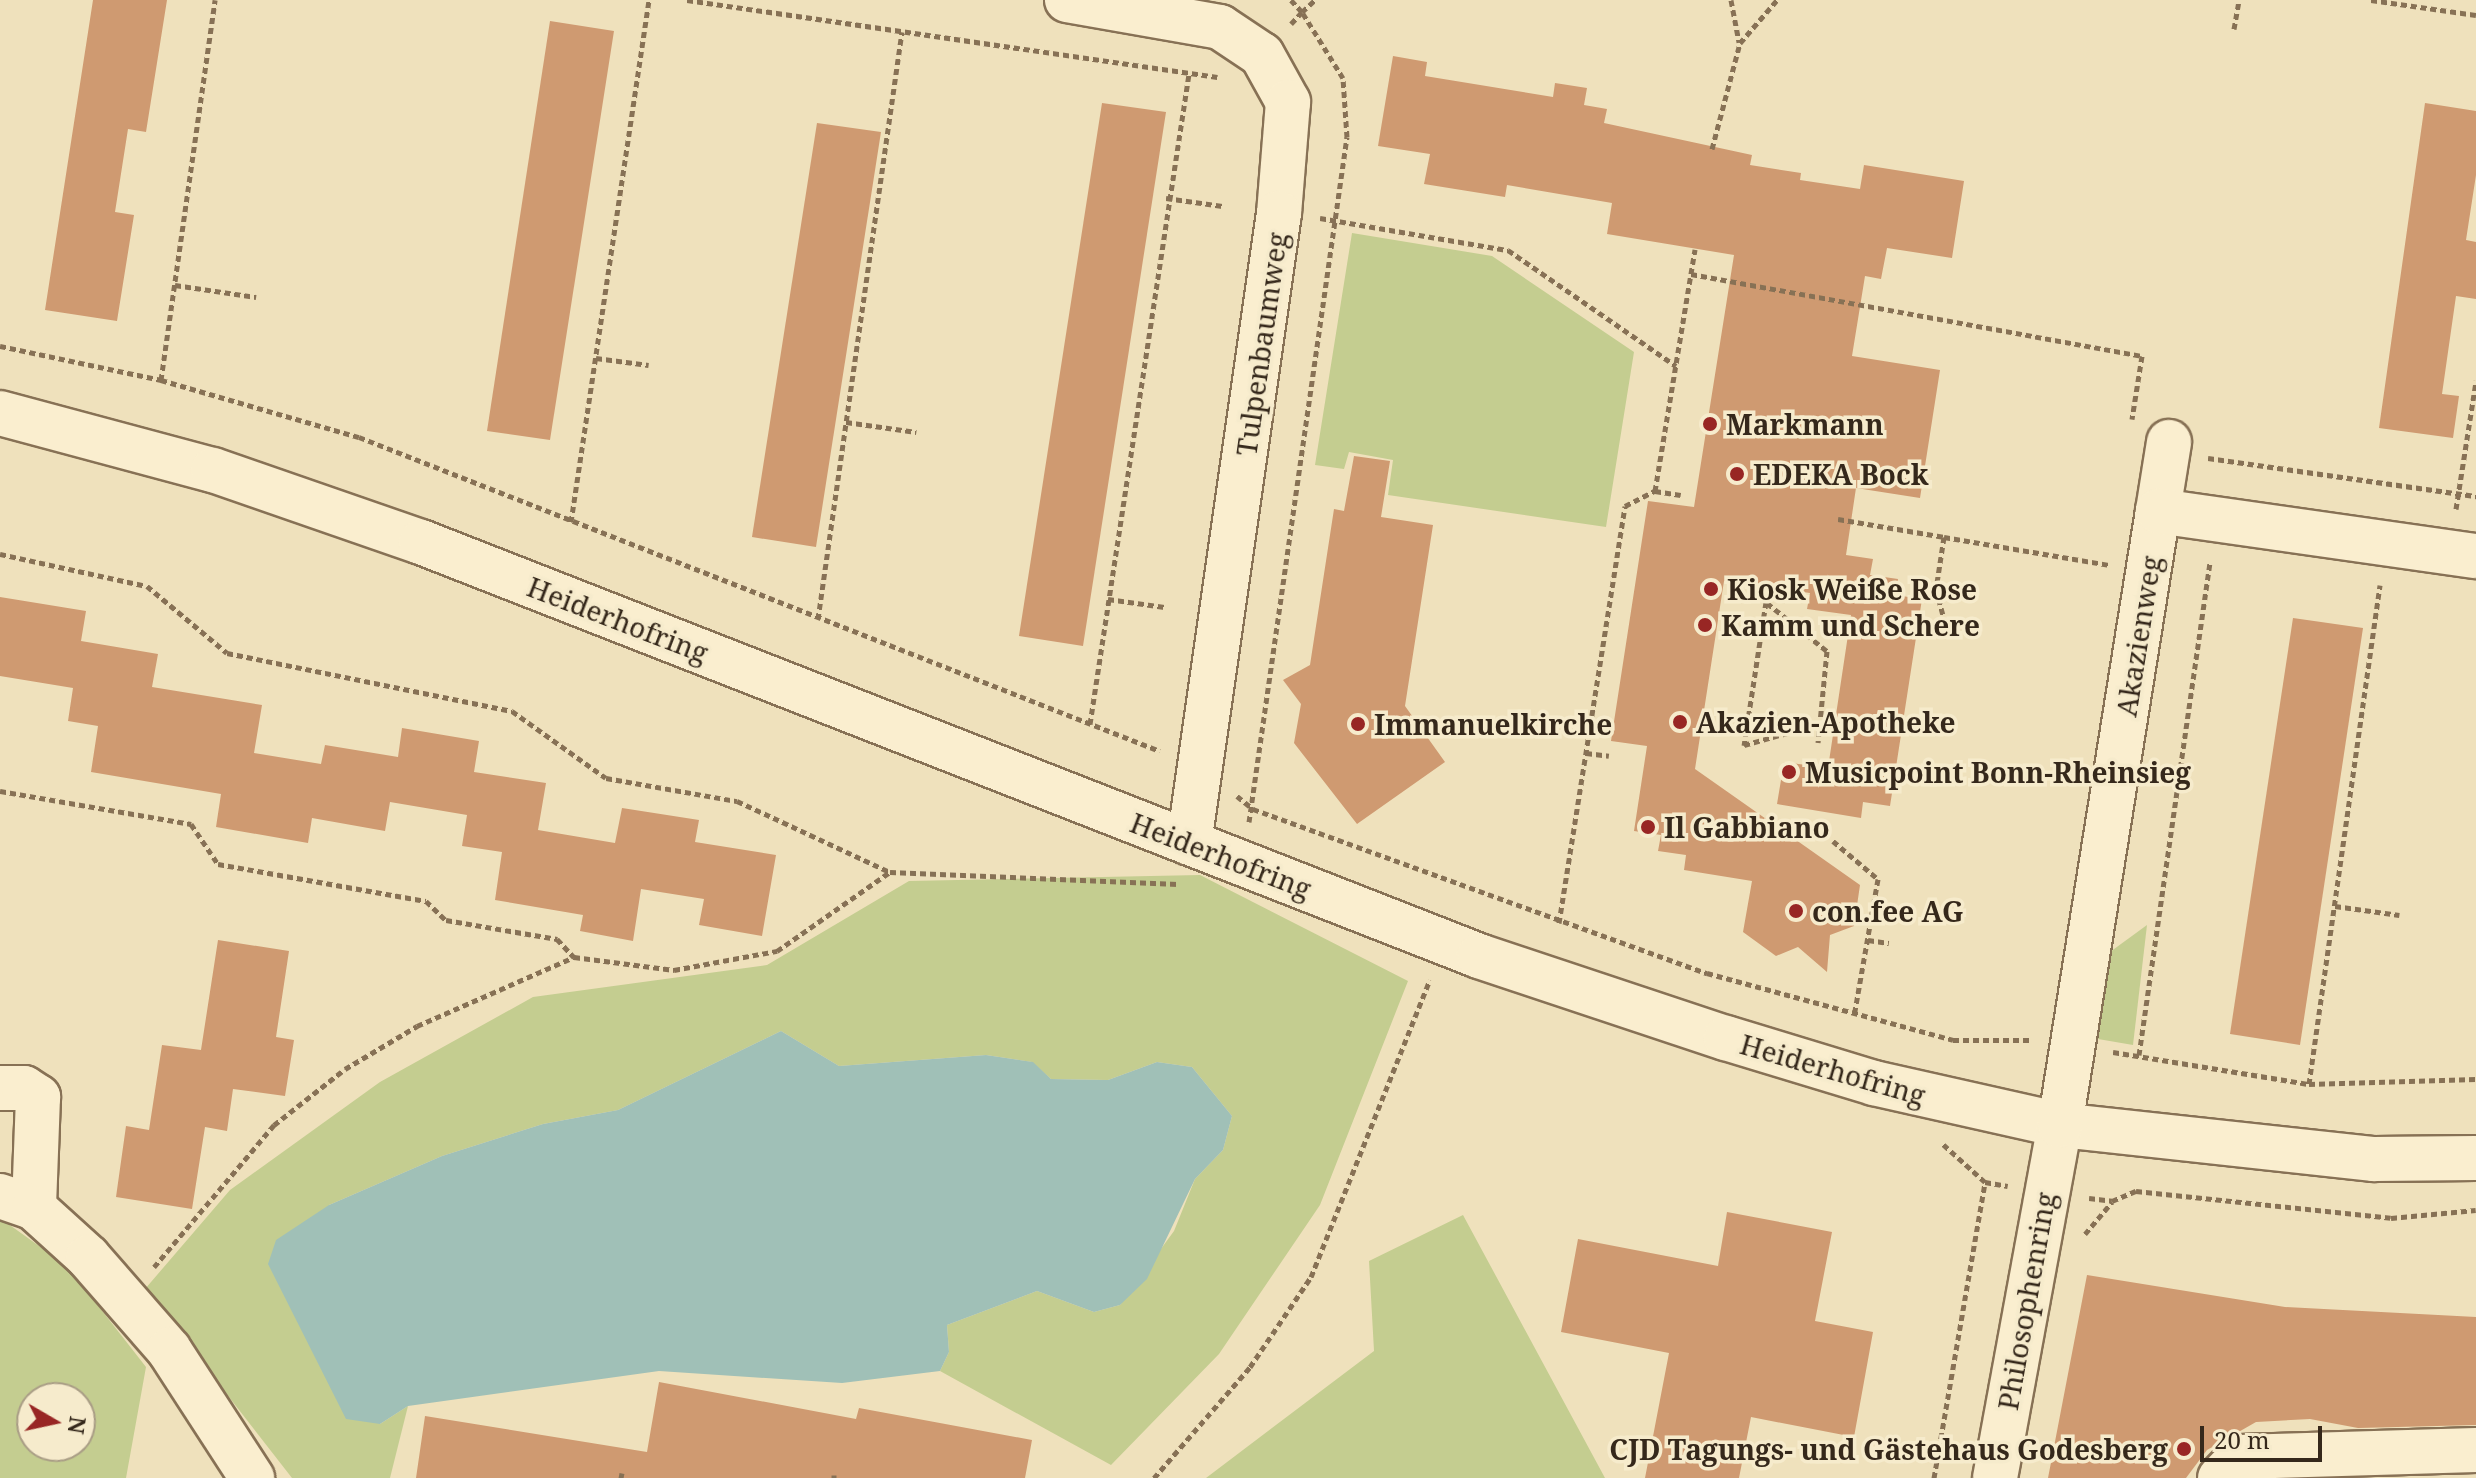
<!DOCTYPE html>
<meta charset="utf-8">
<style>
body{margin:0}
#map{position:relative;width:2476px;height:1478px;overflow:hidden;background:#efe1bc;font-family:"Noto Serif",serif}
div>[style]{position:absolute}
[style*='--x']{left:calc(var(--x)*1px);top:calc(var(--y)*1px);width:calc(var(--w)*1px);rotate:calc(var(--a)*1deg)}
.green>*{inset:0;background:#c4cd90}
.water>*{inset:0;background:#a0c0b7}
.building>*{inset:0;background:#cf9a71}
.path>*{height:5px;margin-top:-2.5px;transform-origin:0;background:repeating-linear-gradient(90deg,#877155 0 6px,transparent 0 10px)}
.roads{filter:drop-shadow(2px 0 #877155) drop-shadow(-2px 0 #877155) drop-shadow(0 2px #877155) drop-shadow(0 -2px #877155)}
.minor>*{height:44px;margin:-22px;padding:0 22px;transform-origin:22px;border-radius:22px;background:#faeecf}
.dots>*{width:22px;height:22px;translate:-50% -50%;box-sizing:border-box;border:4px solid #f6ebcc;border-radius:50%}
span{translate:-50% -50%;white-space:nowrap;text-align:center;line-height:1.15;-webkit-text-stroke:7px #f6ebcc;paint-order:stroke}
.street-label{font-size:28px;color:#35281b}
.poi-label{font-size:28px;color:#35281b;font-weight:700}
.left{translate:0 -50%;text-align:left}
.right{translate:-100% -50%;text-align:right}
.north{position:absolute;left:16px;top:1382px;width:80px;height:80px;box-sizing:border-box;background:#f6ebcc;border:2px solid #a99d85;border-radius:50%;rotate:99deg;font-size:22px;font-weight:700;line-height:32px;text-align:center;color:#35281b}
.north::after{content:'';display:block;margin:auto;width:28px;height:36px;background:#982624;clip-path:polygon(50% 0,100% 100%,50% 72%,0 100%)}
.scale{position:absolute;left:2200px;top:1426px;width:122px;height:36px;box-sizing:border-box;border:4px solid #35281b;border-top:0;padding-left:10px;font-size:24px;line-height:28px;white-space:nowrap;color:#35281b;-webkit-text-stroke:6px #f6ebcc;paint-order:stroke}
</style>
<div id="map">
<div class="green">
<div style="clip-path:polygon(1352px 233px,1492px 256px,1634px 352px,1606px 527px,1388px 495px,1393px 460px,1349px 452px,1344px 469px,1315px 465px)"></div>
<div style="clip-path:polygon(1200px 875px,1408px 981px,1320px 1205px,1219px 1354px,1111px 1465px,940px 1371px,949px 1352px,947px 1325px,1037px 1291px,1094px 1312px,1120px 1305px,1174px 1231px,1195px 1179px,1223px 1150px,1232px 1116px,1192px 1067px,1157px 1062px,1108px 1080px,1051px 1079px,1032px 1062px,986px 1055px,839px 1066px,781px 1031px,618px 1110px,543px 1124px,442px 1156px,329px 1205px,380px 1424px,408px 1406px,390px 1478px,292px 1478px,145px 1289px,230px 1190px,380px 1082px,533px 997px,767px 965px,909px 881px)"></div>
<div style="clip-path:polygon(2147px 925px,2133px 1045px,2098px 1039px,2110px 952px)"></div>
<div style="clip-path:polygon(1463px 1215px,1605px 1478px,1206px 1478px,1374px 1351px,1369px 1261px)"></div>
<div style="clip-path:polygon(evenodd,0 1218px,67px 1266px,146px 1367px,126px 1478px,0 1478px,0 1218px,32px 1398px,80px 1398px,80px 1446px,32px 1446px,32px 1398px)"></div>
</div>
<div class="water">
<div style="clip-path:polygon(781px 1031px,839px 1066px,986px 1055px,1033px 1062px,1051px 1079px,1108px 1080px,1157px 1062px,1192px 1067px,1232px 1116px,1223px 1150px,1195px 1179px,1147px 1279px,1120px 1305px,1094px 1312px,1037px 1291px,947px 1325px,949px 1352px,940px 1371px,842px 1383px,659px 1371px,408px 1406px,380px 1424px,346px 1419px,268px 1264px,276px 1240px,329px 1205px,442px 1156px,543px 1124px,618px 1110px)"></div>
</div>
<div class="building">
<div style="clip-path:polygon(93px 0,167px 0,146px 132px,128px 129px,115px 212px,134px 215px,117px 321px,45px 310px)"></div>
<div style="clip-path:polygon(550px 21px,614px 31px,550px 440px,487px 431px)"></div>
<div style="clip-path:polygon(1393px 56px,1427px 62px,1425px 76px,1553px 97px,1555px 83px,1587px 88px,1584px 105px,1607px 109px,1604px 123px,1752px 155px,1750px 165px,1801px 173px,1800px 180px,1860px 189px,1864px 165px,1964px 181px,1952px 258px,1887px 248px,1881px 279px,1865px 276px,1852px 356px,1940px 370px,1920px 498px,1856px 488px,1846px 555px,1873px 559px,1870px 575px,1898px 579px,1895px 595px,1922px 599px,1890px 806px,1863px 802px,1861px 818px,1777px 804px,1784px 762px,1828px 768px,1851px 615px,1807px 609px,1810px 593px,1724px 581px,1695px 769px,1860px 885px,1854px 926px,1830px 935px,1827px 972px,1798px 947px,1776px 956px,1743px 932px,1752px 881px,1684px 870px,1686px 855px,1658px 851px,1661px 835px,1634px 831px,1647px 746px,1611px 741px,1648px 501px,1694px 507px,1734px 255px,1607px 234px,1612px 203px,1507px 185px,1505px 197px,1424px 184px,1430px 154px,1378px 146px)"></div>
<div style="clip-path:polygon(1102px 103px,1166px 112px,1083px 646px,1019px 636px)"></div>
<div style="clip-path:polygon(2425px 103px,2476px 111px,2476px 175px,2466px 240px,2476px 242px,2476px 299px,2456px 296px,2442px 394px,2459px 396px,2453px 438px,2379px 428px)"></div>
<div style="clip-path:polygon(817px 123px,881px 132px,816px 547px,752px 537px)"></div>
<div style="clip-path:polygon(1354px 456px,1390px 461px,1381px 517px,1433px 525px,1405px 706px,1445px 762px,1357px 824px,1294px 743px,1301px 704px,1283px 680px,1310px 665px,1334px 509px,1344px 511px)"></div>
<div style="clip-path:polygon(0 597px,86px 611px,81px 641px,158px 654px,152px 687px,262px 705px,254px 753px,321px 764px,325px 745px,398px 757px,402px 728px,479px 741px,474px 772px,546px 783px,538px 830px,615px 843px,622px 808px,699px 820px,695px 842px,776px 855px,762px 936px,699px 925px,704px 899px,641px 889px,633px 941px,580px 931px,583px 915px,495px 900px,502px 852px,462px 846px,467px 815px,390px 802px,385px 831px,312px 818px,308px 843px,216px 827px,221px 794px,91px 772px,98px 726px,68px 721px,73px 688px,0 676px)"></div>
<div style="clip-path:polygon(2293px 618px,2363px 628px,2300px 1045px,2230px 1034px)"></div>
<div style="clip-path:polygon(218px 940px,289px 951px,276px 1037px,294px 1040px,285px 1096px,233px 1089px,227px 1131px,205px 1127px,192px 1209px,116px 1197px,126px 1126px,149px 1130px,162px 1045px,201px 1050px)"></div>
<div style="clip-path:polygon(1727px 1212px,1832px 1232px,1815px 1321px,1873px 1332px,1854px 1437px,1751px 1417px,1739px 1478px,1645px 1478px,1669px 1353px,1561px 1332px,1578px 1239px,1718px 1266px)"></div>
<div style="clip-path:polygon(2087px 1275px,2285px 1307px,2476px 1317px,2476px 1425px,2358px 1428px,2310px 1419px,2256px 1422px,2207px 1450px,2186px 1478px,2048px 1478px)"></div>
<div style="clip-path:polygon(659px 1382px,856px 1419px,859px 1408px,1032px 1440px,1025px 1478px,416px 1478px,425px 1416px,647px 1452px)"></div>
</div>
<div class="path">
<div style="--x:687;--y:0;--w:536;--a:8.27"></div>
<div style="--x:1291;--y:0;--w:16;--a:47"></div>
<div style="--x:1302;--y:12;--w:16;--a:133"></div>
<div style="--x:1731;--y:0;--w:43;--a:79.2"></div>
<div style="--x:2371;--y:0;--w:106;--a:8.1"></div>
<div style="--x:2234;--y:29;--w:29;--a:-80"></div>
<div style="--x:1712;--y:149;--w:110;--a:-75.2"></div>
<div style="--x:1740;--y:43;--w:57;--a:-49.3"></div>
<div style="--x:1166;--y:198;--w:57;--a:8.1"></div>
<div style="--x:1320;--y:218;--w:191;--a:9.7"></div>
<div style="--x:1508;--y:250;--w:204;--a:34.6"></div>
<div style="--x:1691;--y:274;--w:458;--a:10.3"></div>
<div style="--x:2142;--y:356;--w:64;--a:99"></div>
<div style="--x:175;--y:285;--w:82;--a:8.4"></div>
<div style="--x:0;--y:346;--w:165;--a:11.9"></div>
<div style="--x:161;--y:380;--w:206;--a:16.1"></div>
<div style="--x:359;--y:437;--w:860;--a:21.41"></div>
<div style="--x:596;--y:358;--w:53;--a:7.5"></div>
<div style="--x:161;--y:380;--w:384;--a:-81.9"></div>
<div style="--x:846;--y:422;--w:71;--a:8.1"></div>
<div style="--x:2208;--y:458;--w:271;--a:8.1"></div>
<div style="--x:1655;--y:491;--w:26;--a:9"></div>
<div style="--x:2456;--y:509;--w:130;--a:-81.1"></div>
<div style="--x:1838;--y:519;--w:108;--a:9.6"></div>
<div style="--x:1944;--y:537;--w:53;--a:98.7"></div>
<div style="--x:1936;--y:589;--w:27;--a:75"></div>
<div style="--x:571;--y:522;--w:528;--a:-81.5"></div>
<div style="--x:1944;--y:537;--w:167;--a:9.6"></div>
<div style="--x:0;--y:554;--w:150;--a:12.3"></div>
<div style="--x:147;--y:586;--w:104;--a:39.9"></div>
<div style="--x:227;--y:653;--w:291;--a:11.5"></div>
<div style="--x:512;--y:711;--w:115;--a:35.5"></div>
<div style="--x:606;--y:778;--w:133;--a:10"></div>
<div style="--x:737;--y:801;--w:169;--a:24.9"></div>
<div style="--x:1108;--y:599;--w:57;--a:8.1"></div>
<div style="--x:1766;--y:602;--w:145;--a:98.7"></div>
<div style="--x:1744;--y:745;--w:75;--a:-15.5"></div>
<div style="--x:1767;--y:603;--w:77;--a:38.7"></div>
<div style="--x:1827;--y:651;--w:92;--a:95.6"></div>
<div style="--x:818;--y:619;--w:593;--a:-81.86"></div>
<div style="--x:1090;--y:724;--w:657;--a:-81.34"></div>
<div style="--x:1586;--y:753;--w:23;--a:7"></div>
<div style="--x:0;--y:791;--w:194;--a:9.8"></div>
<div style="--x:191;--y:824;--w:48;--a:56"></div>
<div style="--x:218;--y:864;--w:211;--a:10.1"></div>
<div style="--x:426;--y:901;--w:28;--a:44"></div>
<div style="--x:446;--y:920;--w:113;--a:9.7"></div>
<div style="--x:557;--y:939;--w:25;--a:47"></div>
<div style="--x:1237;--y:796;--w:21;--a:39"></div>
<div style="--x:1253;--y:809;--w:483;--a:19.9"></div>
<div style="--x:1707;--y:973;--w:255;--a:15.2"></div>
<div style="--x:1953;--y:1040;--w:79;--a:0"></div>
<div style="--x:1249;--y:822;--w:692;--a:-81.86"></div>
<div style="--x:1347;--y:137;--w:59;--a:-93.9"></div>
<div style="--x:1343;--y:78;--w:78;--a:-121.8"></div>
<div style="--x:1302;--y:12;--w:18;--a:-43"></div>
<div style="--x:1833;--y:841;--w:59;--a:40.2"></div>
<div style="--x:1878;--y:879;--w:139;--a:99.9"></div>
<div style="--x:2335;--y:906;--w:65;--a:8"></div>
<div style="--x:1559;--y:923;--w:422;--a:-81"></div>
<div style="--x:1625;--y:506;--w:34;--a:-27"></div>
<div style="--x:1655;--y:491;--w:245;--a:-80.6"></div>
<div style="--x:1868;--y:940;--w:21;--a:8"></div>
<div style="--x:2113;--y:1052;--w:199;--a:9.3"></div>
<div style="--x:2309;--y:1084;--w:167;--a:-1.7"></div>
<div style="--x:2139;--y:1055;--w:499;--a:-81.8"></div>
<div style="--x:2309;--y:1084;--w:504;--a:-81.9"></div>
<div style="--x:1985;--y:1182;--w:23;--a:10"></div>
<div style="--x:2089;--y:1198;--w:23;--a:7"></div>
<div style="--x:2112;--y:1201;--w:26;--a:-23"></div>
<div style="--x:2136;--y:1191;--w:256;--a:6"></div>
<div style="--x:2391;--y:1218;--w:85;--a:-5.4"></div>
<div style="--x:2085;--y:1234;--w:42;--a:-49.8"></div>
<div style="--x:154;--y:1267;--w:186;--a:-49.8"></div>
<div style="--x:274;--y:1125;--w:90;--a:-38.3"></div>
<div style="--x:345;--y:1069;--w:84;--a:-30.8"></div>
<div style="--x:417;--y:1026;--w:171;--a:-23.7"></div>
<div style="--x:574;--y:957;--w:101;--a:7.4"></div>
<div style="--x:674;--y:970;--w:105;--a:-10.5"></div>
<div style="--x:777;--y:951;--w:138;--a:-35"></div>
<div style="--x:890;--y:872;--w:288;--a:2.4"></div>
<div style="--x:621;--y:1478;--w:5;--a:-79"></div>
<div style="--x:834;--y:1478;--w:3;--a:-90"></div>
<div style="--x:1154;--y:1478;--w:147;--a:-49.1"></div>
<div style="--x:1250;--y:1367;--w:109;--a:-55.9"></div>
<div style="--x:1311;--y:1277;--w:320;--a:-68.2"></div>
<div style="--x:1934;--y:1478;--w:300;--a:-80.2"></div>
<div style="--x:1985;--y:1182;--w:57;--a:-137.9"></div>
</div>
<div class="roads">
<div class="minor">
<div style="--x:1067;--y:0;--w:155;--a:10"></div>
<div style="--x:1220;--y:27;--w:50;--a:33.7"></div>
<div style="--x:1262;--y:55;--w:54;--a:61"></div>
<div style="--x:1288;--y:102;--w:111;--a:94.6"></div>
<div style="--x:1279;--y:213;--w:636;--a:98.13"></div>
<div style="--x:0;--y:413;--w:220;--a:15"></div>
<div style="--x:213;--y:470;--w:220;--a:19.1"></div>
<div style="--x:421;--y:542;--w:1136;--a:21.37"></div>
<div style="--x:1479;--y:956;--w:260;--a:18.4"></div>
<div style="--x:1726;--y:1038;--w:155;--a:16.9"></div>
<div style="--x:1874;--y:1083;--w:191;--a:12.7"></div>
<div style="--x:2060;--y:1125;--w:316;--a:6.2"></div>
<div style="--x:2374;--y:1159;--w:102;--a:-0.6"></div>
<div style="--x:2158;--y:511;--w:70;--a:-80.9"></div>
<div style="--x:0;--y:1088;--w:24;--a:0"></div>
<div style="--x:24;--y:1088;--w:17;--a:33"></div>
<div style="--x:38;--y:1097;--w:111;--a:92.1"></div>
<div style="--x:0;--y:1196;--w:36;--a:19"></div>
<div style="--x:34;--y:1208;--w:73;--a:42.2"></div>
<div style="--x:88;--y:1257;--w:123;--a:48.9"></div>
<div style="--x:169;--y:1350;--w:153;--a:57"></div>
<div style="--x:1995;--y:1478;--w:359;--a:-79.6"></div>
<div style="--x:2060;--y:1125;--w:622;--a:-80.93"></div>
<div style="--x:2158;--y:511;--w:321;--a:8.1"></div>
<div style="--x:2220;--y:1478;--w:29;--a:-46"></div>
<div style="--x:2240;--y:1457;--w:236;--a:-1.7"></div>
</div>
</div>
<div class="dots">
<div style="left:1710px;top:424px;background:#982624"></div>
<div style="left:1737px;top:474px;background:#982624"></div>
<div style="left:1711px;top:589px;background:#982624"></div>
<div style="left:1705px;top:625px;background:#982624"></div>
<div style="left:1680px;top:722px;background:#982624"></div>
<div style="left:1358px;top:724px;background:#982624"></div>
<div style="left:1789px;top:772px;background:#982624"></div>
<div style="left:1648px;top:827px;background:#982624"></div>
<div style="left:1796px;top:911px;background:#982624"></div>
<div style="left:2184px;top:1449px;background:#982624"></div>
</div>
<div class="street-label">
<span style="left:1261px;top:344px;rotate:-82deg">Tulpenbaumweg</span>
<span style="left:618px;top:619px;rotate:21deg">Heiderhofring</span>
<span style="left:2138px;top:636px;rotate:-81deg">Akazienweg</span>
<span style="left:1221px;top:855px;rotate:21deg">Heiderhofring</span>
<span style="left:1833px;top:1069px;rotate:16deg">Heiderhofring</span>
<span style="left:2026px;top:1301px;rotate:-80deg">Philosophenring</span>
</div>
<div class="poi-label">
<span class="left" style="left:1726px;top:424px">Markmann</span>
<span class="left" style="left:1753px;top:474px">EDEKA Bock</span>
<span class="left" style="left:1727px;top:589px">Kiosk Weiße Rose</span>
<span class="left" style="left:1721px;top:625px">Kamm und Schere</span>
<span class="left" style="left:1696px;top:722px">Akazien-Apotheke</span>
<span class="left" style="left:1374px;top:724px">Immanuelkirche</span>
<span class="left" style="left:1805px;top:772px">Musicpoint Bonn-Rheinsieg</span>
<span class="left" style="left:1664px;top:827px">Il Gabbiano</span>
<span class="left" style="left:1812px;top:911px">con.fee AG</span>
<span class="right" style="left:2168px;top:1449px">CJD Tagungs- und Gästehaus Godesberg</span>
</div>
<div class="north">N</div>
<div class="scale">20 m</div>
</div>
